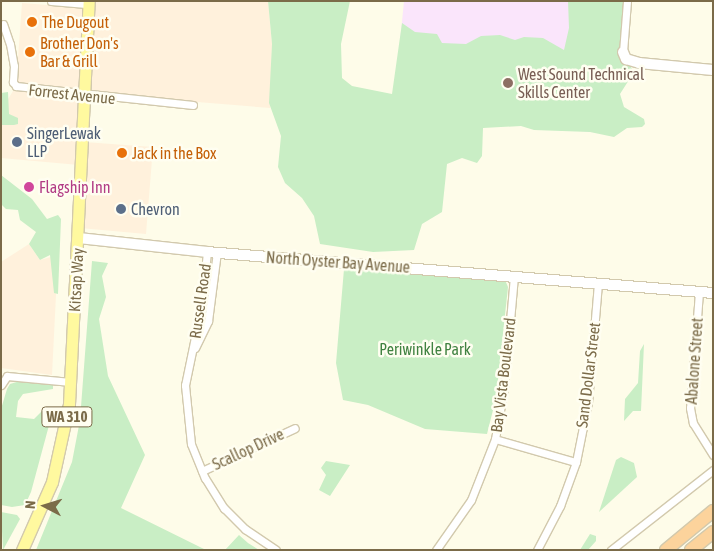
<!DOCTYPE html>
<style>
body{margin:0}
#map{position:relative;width:714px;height:551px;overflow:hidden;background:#fefce9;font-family:"Asap Condensed",sans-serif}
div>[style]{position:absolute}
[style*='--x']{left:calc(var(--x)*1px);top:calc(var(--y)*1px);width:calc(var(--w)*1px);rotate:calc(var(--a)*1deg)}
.commercial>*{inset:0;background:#fff1dc}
.education>*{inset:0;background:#fae5fb}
.green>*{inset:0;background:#c9eec5}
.roads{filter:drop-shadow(1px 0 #d2c9ad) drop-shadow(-1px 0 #d2c9ad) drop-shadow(0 1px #d2c9ad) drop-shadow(0 -1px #d2c9ad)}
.street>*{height:7px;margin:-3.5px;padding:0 3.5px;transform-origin:3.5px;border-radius:3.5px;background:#fff}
.secondary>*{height:10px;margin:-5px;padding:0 5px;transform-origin:5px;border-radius:5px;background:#fff}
.primary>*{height:11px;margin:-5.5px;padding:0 5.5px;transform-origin:5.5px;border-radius:5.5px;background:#fff99f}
.highway>*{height:12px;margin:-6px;padding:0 6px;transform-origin:6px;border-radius:6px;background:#fcd39c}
.dots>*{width:14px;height:14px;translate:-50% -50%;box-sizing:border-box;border:2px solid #fffef1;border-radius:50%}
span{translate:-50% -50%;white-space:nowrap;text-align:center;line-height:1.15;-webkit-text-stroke:5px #fffef1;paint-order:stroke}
.shield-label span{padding:1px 4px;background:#fffef1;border:1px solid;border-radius:4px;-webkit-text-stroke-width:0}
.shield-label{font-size:15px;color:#7b6b49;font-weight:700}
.food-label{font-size:16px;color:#c56008}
.left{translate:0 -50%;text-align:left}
.education-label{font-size:16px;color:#785e54}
.street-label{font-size:16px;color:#7b6b49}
.service-label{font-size:16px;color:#4e5e75}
.hotel-label{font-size:16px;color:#b23c85}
.park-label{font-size:16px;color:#408241}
.frame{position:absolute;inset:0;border:2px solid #7b6b49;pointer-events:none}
.north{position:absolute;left:20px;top:481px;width:50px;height:50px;-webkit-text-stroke:4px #fffef1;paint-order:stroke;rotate:275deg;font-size:14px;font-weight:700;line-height:20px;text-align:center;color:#7b6b49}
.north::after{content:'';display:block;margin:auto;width:18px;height:22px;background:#7b6b49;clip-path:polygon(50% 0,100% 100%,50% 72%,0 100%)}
</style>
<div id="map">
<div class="commercial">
<div style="clip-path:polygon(60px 1px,87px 1px,79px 165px,1px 158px,1px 111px,16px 86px,22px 3px,60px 6px)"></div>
<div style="clip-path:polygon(91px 1px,268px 1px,272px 44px,270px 108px,86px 93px)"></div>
<div style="clip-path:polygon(84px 142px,153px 147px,146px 234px,80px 228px)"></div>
<div style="clip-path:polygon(29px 244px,40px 260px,58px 255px,52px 375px,1px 368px,1px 262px)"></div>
</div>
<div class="education">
<div style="clip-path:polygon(404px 1px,627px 1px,613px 134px,393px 114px)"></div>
</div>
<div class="green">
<div style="clip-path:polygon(268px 1px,350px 1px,341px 44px,342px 78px,352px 86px,392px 94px,402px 23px,415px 32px,437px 34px,442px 43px,466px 44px,481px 36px,500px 35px,515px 40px,524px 37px,543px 38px,564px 50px,569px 28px,568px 1px,625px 1px,620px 50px,634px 72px,620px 94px,624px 107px,644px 119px,645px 124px,642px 127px,627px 128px,614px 137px,590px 132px,534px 130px,521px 126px,483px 128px,482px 156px,477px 163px,462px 158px,447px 164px,442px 212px,422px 224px,414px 250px,373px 252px,320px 244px,314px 216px,302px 198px,285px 183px,278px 167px,281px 136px,269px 103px,272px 44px)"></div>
<div style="clip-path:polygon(8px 92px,9px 114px,18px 118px,18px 124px,14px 125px,1px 125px,1px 93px)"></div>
<div style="clip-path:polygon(1px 175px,32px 199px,47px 219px,58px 215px,61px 219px,58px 294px,54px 293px,50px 255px,40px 260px,29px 244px,36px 232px,20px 220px,18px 210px,6px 209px,1px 204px)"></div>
<div style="clip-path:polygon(92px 261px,108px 263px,102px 276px,106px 297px,99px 319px,108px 376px,145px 455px,121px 508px,206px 550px,36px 550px,72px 462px,80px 420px)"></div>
<div style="clip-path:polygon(344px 269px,505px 280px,508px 287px,496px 398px,487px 434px,425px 429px,368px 405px,343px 400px,336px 363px)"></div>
<div style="clip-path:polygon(644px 344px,641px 411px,633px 411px,624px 421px,625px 399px,638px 383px,640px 351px)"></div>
<div style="clip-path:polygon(20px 381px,53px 384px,53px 389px,23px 394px,18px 401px,16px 417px,34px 419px,45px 408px,49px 409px,51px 418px,31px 492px,25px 505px,12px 507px,1px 505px,1px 409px,7px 389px,10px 384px)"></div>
<div style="clip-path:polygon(621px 457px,634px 463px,637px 477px,599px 512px,616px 460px)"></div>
<div style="clip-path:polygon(326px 461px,350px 465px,330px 496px,319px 490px,326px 475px,321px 468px)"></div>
<div style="clip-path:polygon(1px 512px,17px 515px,20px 519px,3px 550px)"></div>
<div style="clip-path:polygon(590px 534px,596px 536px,596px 541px,588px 550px,580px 550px)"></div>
<div style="clip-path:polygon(239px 535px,248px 543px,259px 550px,225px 550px)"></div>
</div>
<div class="roads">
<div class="street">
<div style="--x:51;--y:1;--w:38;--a:5"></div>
<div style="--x:3;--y:24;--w:21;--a:71"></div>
<div style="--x:10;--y:44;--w:22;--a:80"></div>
<div style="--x:14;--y:66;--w:16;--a:94"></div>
<div style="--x:13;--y:82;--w:5;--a:53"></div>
<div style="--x:16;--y:86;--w:178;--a:6.1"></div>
<div style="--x:623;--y:52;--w:51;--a:-85.5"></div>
<div style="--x:207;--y:252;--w:56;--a:96.1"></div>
<div style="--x:201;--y:308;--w:79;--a:101.7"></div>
<div style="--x:185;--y:385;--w:59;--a:84.2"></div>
<div style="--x:191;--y:444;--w:37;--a:68"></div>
<div style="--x:205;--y:478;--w:36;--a:58"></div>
<div style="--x:224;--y:508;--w:30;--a:45"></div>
<div style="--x:245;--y:529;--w:37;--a:34"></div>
<div style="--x:699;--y:292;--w:116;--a:94.4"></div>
<div style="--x:690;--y:408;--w:15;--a:79"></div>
<div style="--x:693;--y:423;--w:38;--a:58"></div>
<div style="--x:195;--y:348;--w:30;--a:-64"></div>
<div style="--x:208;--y:321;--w:70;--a:-82.6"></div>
<div style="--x:1;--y:385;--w:11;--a:-56"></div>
<div style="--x:7;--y:376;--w:64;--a:5.4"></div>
<div style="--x:495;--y:439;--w:84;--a:15.9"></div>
<div style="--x:202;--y:471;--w:102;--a:-24.8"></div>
<div style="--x:436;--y:550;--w:61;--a:-55"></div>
<div style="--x:471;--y:500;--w:66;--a:-68.5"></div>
<div style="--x:495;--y:439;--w:52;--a:-80"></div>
<div style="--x:504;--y:388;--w:112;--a:-84.9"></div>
<div style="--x:537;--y:550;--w:50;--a:-62.4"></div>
<div style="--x:560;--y:506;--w:47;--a:-70"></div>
<div style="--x:576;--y:462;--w:61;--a:-78.7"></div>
<div style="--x:588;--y:402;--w:120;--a:-85.2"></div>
<div style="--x:611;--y:550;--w:130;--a:-38.1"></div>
</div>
<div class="secondary">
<div style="--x:623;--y:52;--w:8;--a:67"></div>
<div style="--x:626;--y:59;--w:14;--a:17"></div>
<div style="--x:639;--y:63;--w:74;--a:5.4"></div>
<div style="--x:79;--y:238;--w:129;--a:6.2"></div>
<div style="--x:207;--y:252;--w:508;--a:4.63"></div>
</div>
<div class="primary">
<div style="--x:22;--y:550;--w:74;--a:-66.2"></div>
<div style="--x:52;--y:482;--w:80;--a:-77.7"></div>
<div style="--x:69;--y:404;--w:403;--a:-87.2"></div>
</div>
<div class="highway">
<div style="--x:666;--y:550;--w:61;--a:-39.7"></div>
<div style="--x:691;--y:550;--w:28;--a:-39"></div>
</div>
</div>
<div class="dots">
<div style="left:32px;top:22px;background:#e8710a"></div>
<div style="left:30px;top:52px;background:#e8710a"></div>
<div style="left:508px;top:83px;background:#8d6e63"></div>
<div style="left:17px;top:142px;background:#5c6f8a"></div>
<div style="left:122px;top:153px;background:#e8710a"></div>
<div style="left:29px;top:187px;background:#d1479c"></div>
<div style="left:121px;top:209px;background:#5c6f8a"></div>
</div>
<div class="shield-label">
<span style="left:67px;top:417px">WA 310</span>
</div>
<div class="food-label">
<span class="left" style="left:42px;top:22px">The Dugout</span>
<span class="left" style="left:40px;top:52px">Brother Don's<br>Bar &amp; Grill</span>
<span class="left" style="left:132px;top:153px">Jack in the Box</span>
</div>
<div class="education-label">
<span class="left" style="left:518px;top:83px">West Sound Technical<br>Skills Center</span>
</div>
<div class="street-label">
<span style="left:72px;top:94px;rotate:6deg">Forrest Avenue</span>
<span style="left:338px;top:262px;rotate:4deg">North Oyster Bay Avenue</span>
<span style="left:76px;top:280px;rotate:-87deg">Kitsap Way</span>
<span style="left:200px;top:301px;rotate:-82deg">Russell Road</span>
<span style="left:694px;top:361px;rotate:-86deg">Abalone Street</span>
<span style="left:503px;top:375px;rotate:-83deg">Bay Vista Boulevard</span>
<span style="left:588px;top:375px;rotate:-83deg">Sand Dollar Street</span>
<span style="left:248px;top:449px;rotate:-25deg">Scallop Drive</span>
</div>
<div class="service-label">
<span class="left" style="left:27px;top:142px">SingerLewak<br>LLP</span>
<span class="left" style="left:131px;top:209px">Chevron</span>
</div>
<div class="hotel-label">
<span class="left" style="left:39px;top:187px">Flagship Inn</span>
</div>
<div class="park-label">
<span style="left:425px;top:349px">Periwinkle Park</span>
</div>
<div class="frame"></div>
<div class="north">N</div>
</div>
